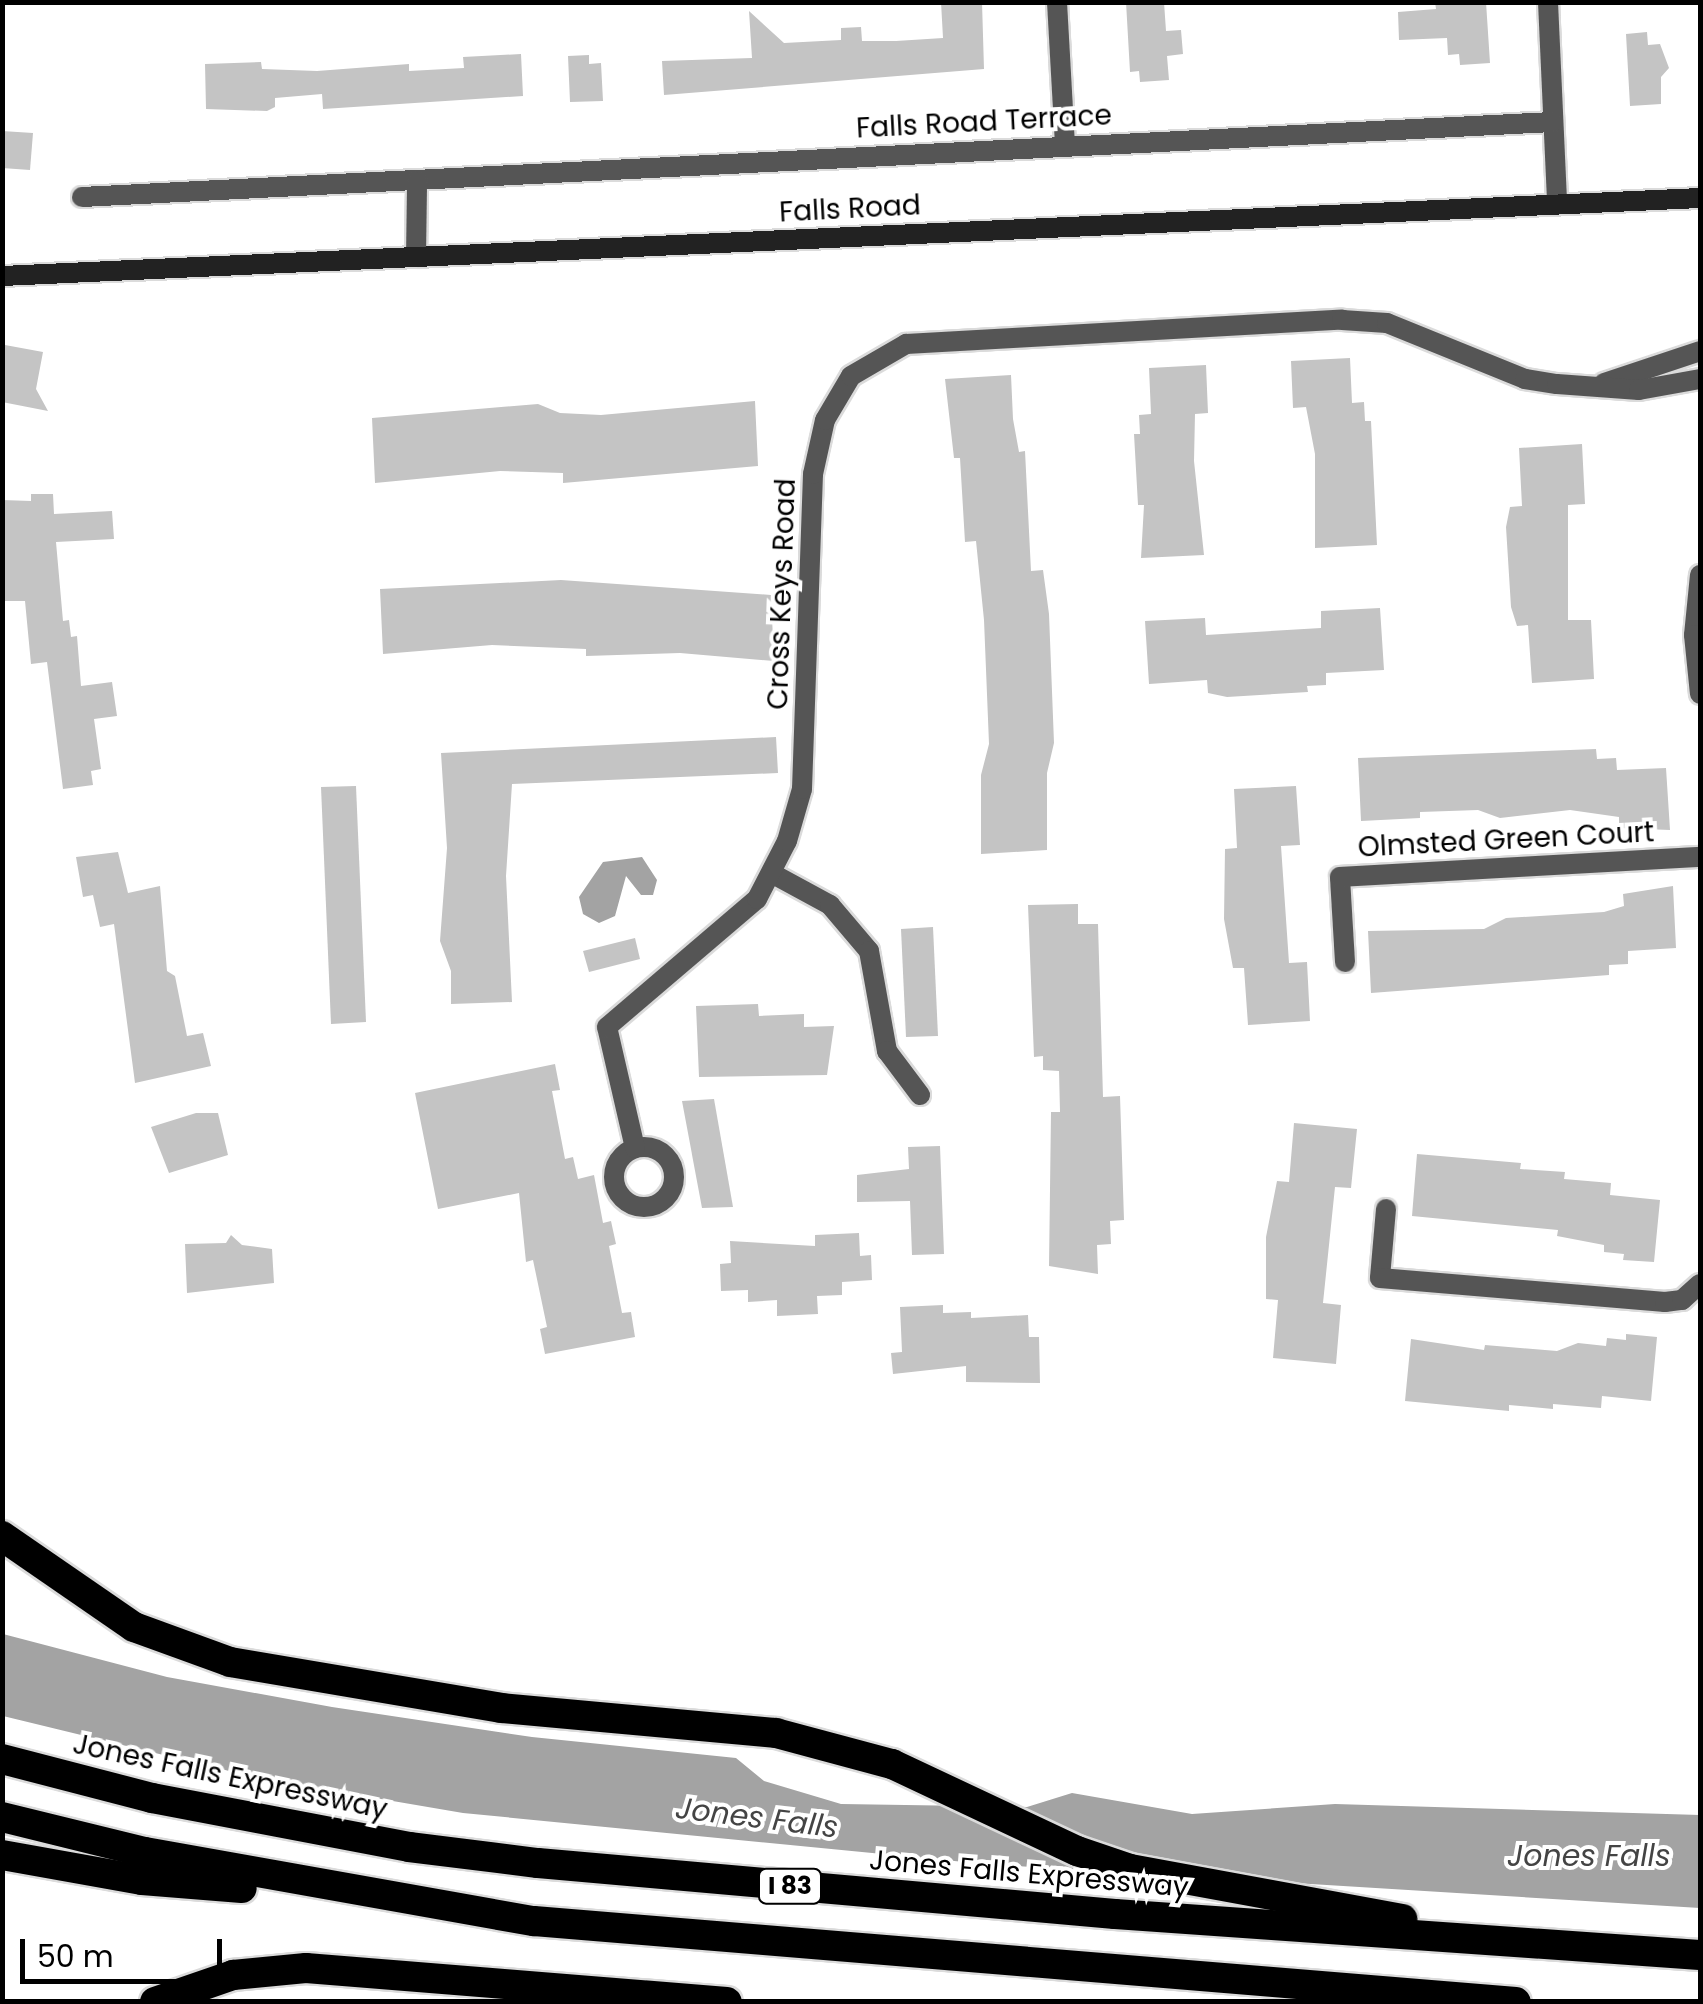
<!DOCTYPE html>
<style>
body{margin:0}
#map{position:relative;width:1703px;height:2004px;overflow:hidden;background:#fff;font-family:Poppins,sans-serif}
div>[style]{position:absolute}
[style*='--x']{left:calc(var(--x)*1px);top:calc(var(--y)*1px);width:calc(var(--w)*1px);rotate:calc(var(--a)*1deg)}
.water>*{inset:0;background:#a3a3a3}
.building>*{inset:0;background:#c4c4c4}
.roads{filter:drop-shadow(2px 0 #dbdbdb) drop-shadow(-2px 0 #dbdbdb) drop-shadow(0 2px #dbdbdb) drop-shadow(0 -2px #dbdbdb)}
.street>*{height:20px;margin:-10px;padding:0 10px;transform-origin:10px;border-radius:10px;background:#555}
.street>.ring{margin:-10px;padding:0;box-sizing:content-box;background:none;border:20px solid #555;border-radius:50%}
.secondary>*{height:20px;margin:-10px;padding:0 10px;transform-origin:10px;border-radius:10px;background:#222}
.highway>*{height:30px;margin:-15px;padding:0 15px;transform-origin:15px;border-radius:15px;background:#000}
span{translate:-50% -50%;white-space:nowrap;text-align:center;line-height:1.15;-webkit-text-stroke:8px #fff;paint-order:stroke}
.shield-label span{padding:2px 8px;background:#fff;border:2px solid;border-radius:8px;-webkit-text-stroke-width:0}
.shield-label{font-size:25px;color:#000;font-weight:700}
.street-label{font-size:28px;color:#000}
.water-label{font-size:30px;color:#444;font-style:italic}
.frame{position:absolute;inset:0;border:5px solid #000;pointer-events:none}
.scale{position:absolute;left:20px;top:1939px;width:202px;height:45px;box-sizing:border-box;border:5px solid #000;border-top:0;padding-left:12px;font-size:30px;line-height:35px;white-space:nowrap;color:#000;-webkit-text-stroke:8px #fff;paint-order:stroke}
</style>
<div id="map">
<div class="water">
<div style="clip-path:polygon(642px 857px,657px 880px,653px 895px,641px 895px,626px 876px,615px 916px,599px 923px,583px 914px,579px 897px,603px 862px)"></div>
<div style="clip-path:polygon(3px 1634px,167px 1677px,332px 1707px,532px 1737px,736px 1758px,764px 1781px,841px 1804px,1027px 1807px,1072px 1793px,1192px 1814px,1335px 1804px,1700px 1815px,1700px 1908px,985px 1864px,463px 1813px,258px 1778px,3px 1716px)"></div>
</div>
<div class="building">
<div style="clip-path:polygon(941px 2px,982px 2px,984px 69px,664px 95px,662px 61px,752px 58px,749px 11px,784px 43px,841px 40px,841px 28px,861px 27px,862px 41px,896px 41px,943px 38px)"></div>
<div style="clip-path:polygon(1126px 2px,1164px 2px,1166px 31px,1181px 30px,1183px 54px,1167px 56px,1169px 80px,1140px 82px,1139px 71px,1130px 72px)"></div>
<div style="clip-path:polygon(1435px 2px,1486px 2px,1490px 63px,1460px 65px,1459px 54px,1448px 55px,1447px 38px,1399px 40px,1398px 12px,1436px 9px)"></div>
<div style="clip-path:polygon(1647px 32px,1648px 45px,1660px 44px,1669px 68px,1661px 77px,1661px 104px,1630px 106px,1626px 34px)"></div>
<div style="clip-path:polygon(521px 54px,523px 96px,323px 109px,322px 94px,275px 98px,275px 107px,267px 111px,206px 109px,205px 64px,261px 62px,262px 69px,317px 71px,409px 64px,409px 71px,464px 68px,463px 57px)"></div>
<div style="clip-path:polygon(589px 55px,589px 64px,601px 63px,603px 101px,570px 102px,568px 56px)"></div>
<div style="clip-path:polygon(2px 131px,33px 133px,30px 170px,2px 168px)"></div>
<div style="clip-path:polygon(5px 345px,43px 352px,36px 389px,48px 411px,2px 402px)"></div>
<div style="clip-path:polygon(1350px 358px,1352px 403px,1364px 402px,1365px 421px,1371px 421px,1377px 545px,1315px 548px,1315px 454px,1306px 407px,1293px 408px,1291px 361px)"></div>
<div style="clip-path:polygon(1206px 365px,1208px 413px,1195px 414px,1194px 461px,1204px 555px,1141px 558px,1144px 505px,1138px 505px,1134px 434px,1140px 434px,1139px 415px,1151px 414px,1149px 368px)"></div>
<div style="clip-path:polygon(1011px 375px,1013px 419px,1019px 452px,1025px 451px,1031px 571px,1043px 570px,1049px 614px,1054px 743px,1047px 773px,1047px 850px,981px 854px,981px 775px,989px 744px,984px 620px,976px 541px,965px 542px,960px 458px,954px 458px,945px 379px)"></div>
<div style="clip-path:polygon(755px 401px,758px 466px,563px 483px,563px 473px,500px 471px,375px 483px,372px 418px,538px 404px,560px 413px,601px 415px)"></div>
<div style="clip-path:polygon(1582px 444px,1585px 504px,1568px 505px,1568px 620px,1591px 620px,1594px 679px,1532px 683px,1528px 625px,1517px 626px,1511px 607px,1506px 527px,1510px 507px,1522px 506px,1519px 448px)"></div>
<div style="clip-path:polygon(31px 494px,53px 494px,54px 514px,112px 511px,114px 539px,56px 542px,63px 621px,69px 620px,71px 637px,77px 636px,81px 686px,112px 682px,117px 716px,94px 719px,101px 769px,91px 771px,93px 785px,63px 789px,47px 662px,31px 664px,25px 601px,2px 601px,2px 500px,31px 501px)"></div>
<div style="clip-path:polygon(561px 580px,771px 595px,774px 661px,680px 653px,586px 656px,586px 649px,492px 645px,383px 654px,380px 589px)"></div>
<div style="clip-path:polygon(1380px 608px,1384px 670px,1326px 673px,1326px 685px,1307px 686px,1308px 692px,1227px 697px,1208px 693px,1207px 680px,1149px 684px,1145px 621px,1205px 618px,1206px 635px,1321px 628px,1321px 611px)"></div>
<div style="clip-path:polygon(776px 737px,778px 773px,512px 784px,506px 876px,512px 1002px,451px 1004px,451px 971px,440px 941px,447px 848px,441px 753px)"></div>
<div style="clip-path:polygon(1596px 749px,1597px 759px,1616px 758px,1617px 770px,1666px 768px,1670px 830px,1619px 828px,1619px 817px,1570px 810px,1500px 818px,1478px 810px,1420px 812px,1420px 818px,1361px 821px,1358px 758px)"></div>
<div style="clip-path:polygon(356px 786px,366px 1022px,331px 1024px,321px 787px)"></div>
<div style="clip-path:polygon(1296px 786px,1300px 845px,1281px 846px,1289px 963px,1307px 962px,1310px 1021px,1248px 1025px,1244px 968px,1233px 968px,1224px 919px,1225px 849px,1237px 848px,1234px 789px)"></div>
<div style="clip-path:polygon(118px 852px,128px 893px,160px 886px,167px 971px,175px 976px,187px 1036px,203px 1033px,211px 1066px,135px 1083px,114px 924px,100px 927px,93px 895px,83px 897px,76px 857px)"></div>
<div style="clip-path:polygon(1673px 886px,1676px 948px,1628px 951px,1628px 964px,1609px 965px,1609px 975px,1371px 993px,1368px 931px,1484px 929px,1506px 918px,1604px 912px,1624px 906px,1623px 894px)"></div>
<div style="clip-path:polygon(1078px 904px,1078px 924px,1098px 924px,1103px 1097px,1120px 1096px,1124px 1220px,1110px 1221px,1111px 1244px,1097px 1245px,1098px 1274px,1049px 1266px,1051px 1112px,1060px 1112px,1059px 1071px,1043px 1070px,1043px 1056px,1034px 1057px,1028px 905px)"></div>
<div style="clip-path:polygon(933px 927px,938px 1036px,906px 1037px,901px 929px)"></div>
<div style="clip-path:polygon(635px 938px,640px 959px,589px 972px,583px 951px)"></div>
<div style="clip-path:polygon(758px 1004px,759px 1016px,804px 1014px,804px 1027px,834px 1026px,827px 1075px,699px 1077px,696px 1006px)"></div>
<div style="clip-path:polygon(555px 1064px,560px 1090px,552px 1091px,565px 1159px,573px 1157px,578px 1179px,594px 1175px,603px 1223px,611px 1221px,616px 1244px,609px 1246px,622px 1313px,631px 1312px,635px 1337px,545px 1354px,540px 1329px,547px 1327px,533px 1260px,526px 1262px,519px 1193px,438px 1209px,415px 1093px)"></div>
<div style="clip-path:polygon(714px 1099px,733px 1207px,702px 1208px,682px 1101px)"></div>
<div style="clip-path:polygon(196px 1113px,218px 1113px,228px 1155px,169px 1173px,151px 1127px)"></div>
<div style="clip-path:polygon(1294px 1123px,1357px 1129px,1351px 1188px,1335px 1187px,1323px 1303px,1341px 1305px,1336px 1364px,1273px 1358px,1278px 1300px,1266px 1299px,1266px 1237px,1277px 1181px,1289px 1182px)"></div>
<div style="clip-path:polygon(940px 1146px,944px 1254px,912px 1255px,910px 1201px,857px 1202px,857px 1175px,909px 1169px,908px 1147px)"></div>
<div style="clip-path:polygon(1417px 1154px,1521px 1163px,1520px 1169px,1565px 1172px,1564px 1179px,1611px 1183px,1610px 1195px,1660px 1200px,1654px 1262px,1623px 1260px,1624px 1254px,1604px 1252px,1604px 1245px,1557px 1236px,1558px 1230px,1412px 1216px)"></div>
<div style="clip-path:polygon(859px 1233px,860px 1256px,871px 1255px,872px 1280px,842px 1282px,842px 1295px,817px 1296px,818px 1314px,777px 1316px,777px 1300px,748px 1302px,748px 1290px,721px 1291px,720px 1264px,731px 1263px,730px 1241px,815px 1246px,815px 1235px)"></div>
<div style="clip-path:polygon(231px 1235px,242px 1245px,272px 1249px,274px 1283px,187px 1293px,185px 1244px,226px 1243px)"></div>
<div style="clip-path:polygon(943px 1305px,943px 1313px,971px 1312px,971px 1318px,1028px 1315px,1029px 1337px,1039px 1337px,1040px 1383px,966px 1382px,966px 1366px,893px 1374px,891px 1353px,902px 1352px,900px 1307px)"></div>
<div style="clip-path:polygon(1626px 1334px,1657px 1337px,1651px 1401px,1602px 1396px,1601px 1408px,1553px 1404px,1553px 1409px,1509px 1405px,1509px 1411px,1405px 1401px,1411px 1339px,1484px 1350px,1485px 1345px,1557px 1351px,1578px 1343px,1606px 1346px,1607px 1338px,1626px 1340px)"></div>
</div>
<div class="roads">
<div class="street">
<div style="--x:1057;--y:2;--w:144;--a:86.8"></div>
<div style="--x:1548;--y:2;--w:202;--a:87.4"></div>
<div style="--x:82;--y:197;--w:1473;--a:-2.92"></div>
<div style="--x:416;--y:257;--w:75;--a:-89.2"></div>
<div style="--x:1604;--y:383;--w:101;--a:-18.4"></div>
<div style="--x:1700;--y:575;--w:60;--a:95.7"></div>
<div style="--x:1694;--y:635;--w:59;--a:84.2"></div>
<div style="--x:773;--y:874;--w:65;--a:28.5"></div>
<div style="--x:830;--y:905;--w:60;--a:49.7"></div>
<div style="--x:869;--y:951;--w:102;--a:79.8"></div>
<div style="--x:887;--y:1051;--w:55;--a:53.1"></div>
<div style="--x:1345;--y:962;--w:85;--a:-93.4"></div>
<div style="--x:1340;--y:877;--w:361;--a:-3.2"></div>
<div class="ring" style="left:614px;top:1147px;width:40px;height:40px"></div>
<div style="--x:635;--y:1148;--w:124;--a:-103"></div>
<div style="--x:607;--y:1027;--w:197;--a:-40.5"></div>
<div style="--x:757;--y:899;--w:65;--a:-62.7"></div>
<div style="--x:787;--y:841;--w:54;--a:-73.9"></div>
<div style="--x:802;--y:789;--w:315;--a:-88"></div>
<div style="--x:813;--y:474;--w:55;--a:-77.5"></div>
<div style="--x:825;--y:420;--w:51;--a:-59.4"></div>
<div style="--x:851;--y:376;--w:64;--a:-30.2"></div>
<div style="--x:906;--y:344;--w:437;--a:-3.2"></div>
<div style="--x:1342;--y:320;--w:45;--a:3.8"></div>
<div style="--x:1387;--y:323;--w:149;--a:22.1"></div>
<div style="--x:1525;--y:379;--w:32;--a:9"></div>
<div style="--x:1557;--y:384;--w:82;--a:4.2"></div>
<div style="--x:1639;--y:390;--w:62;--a:-10.2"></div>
<div style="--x:1386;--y:1209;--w:69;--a:95"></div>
<div style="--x:1380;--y:1278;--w:286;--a:4.8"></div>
<div style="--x:1665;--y:1302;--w:17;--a:-7"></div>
<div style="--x:1682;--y:1300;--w:24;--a:-42"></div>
</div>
<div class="secondary">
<div style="--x:2;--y:276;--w:1700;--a:-2.63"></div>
</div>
<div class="highway">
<div style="--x:2;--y:1536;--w:160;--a:34.6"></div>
<div style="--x:134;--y:1627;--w:102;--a:20"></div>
<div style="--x:230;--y:1662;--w:275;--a:9.6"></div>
<div style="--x:501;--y:1708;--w:276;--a:5.2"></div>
<div style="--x:776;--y:1733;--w:120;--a:15"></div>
<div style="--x:892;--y:1764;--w:204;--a:25.2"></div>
<div style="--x:1077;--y:1851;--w:56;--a:18.8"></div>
<div style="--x:1130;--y:1869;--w:277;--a:10.4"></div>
<div style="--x:2;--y:1759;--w:155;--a:14.6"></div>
<div style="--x:152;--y:1798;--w:262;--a:10.8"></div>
<div style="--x:409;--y:1847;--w:130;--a:7.1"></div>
<div style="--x:538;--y:1863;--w:579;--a:5.05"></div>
<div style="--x:1115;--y:1914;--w:586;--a:4.01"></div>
<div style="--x:2;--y:1817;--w:147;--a:13.8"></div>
<div style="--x:145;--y:1852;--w:395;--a:10.1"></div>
<div style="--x:534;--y:1921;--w:985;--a:4.72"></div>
<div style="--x:2;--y:1855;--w:142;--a:10.1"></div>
<div style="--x:142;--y:1880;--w:100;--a:4.6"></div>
<div style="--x:155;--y:2002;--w:83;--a:-19.1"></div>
<div style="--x:233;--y:1975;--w:73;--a:-5.5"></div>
<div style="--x:306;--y:1968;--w:422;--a:4.6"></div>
</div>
</div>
<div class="shield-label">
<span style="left:790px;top:1886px">I 83</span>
</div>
<div class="street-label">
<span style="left:984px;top:122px;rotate:-3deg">Falls Road Terrace</span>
<span style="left:850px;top:209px;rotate:-3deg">Falls Road</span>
<span style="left:782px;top:594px;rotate:-88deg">Cross Keys Road</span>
<span style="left:1506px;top:840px;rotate:-3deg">Olmsted Green Court</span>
<span style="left:230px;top:1777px;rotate:12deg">Jones Falls Expressway</span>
<span style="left:1029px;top:1874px;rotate:5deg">Jones Falls Expressway</span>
</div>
<div class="water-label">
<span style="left:757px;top:1818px;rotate:7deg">Jones Falls</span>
<span style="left:1589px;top:1856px">Jones Falls</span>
</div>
<div class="frame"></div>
<div class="scale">50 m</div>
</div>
